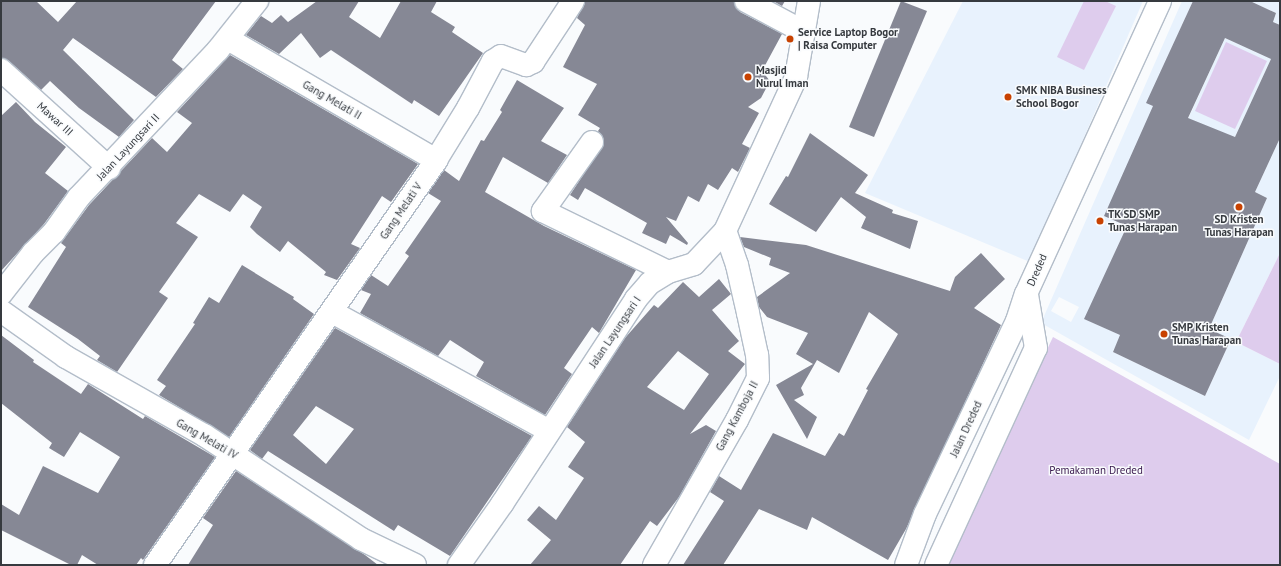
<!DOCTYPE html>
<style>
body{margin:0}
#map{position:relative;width:1281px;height:566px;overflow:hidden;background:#f9fbfd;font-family:"PT Sans",sans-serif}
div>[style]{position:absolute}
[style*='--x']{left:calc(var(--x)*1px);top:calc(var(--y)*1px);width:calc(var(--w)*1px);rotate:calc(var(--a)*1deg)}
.built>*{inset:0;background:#e8f2fd}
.green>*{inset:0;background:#decced}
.building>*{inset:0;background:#868895}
.roads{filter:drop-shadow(1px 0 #b3bdc9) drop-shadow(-1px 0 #b3bdc9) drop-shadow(0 1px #b3bdc9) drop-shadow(0 -1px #b3bdc9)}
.street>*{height:22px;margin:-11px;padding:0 11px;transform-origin:11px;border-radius:11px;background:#fff}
.secondary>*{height:22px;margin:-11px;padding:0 11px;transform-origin:11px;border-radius:11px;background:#fff}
.dots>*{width:11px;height:11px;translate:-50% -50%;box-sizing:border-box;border:2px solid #f9fbfd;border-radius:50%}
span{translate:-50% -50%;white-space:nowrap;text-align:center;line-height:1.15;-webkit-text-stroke:3px #f9fbfd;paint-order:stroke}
.poi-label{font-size:11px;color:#363a3f;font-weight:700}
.left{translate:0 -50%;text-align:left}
.street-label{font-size:11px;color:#363a3f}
.park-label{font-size:11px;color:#39184d}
.frame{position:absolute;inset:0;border:2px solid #363a3f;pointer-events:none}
</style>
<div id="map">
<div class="built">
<div style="clip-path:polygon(963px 1px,1143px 1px,1030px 262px,865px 193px)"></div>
<div style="clip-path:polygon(evenodd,1182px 1px,1193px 1px,1147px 103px,1187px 121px,1225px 38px,1271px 59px,1235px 137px,1168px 135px,1085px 319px,1120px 335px,1129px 317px,1113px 352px,1205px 396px,1231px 339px,1209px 329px,1267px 198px,1255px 192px,1280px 138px,1280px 253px,1236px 342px,1280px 364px,1280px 376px,1249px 440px,1041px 323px,1182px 1px,1167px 135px,1127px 226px,1104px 216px,1167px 135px,1182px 1px,1059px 297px,1079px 307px,1071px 322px,1051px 311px,1059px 297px)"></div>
<div style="clip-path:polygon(1250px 1px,1280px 1px,1280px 25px,1273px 22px,1276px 13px)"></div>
</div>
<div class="green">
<div style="clip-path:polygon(1084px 1px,1105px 1px,1116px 6px,1084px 70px,1057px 57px)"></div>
<div style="clip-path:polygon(1226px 42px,1267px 61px,1235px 129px,1195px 111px)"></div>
<div style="clip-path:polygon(1280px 253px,1280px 364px,1236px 342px)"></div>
<div style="clip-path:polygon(1053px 337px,1280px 464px,1280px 565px,945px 565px)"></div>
</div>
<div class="building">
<div style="clip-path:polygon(1px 1px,36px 1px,58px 22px,77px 1px,216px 1px,172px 60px,183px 69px,156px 97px,73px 38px,63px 50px,134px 120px,119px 137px,79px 108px,50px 81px,41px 90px,9px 61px,1px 58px)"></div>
<div style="clip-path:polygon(317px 1px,359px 1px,349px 17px,380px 38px,401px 1px,437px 1px,431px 12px,455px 27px,452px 32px,483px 53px,439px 116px,414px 100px,412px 104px,331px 50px,320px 58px,301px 33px,279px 54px,246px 35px,261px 16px,272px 23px,281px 15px,288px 22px)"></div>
<div style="clip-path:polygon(585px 1px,734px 1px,740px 12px,782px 34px,762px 71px,770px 81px,761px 98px,748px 107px,759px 113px,742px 144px,750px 148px,738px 172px,732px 168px,718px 190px,708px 184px,699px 202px,688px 196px,676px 221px,666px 217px,688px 243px,687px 245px,670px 235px,666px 244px,642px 233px,647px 223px,585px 188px,578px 200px,570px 195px,604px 143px,598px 131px,600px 128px,578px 115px,597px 84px,563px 67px,585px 25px,577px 18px)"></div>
<div style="clip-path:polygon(773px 1px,785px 1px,782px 6px)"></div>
<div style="clip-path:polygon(901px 1px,927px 11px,874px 137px,849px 127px)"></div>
<div style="clip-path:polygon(evenodd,1193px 1px,1250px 1px,1276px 13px,1273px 22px,1280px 25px,1280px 138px,1255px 192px,1267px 198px,1209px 329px,1231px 339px,1205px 396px,1113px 352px,1120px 335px,1084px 319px,1127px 226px,1104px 216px,1153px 106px,1146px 103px,1193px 1px,1225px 38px,1271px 59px,1235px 137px,1188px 118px,1225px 38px)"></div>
<div style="clip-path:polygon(230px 55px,418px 164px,391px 202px,382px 196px,351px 244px,360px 248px,337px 280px,324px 275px,326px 272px,288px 241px,280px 252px,257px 234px,250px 227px,262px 207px,243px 194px,230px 212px,199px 194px,176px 223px,198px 237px,159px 292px,168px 298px,117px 372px,97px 360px,100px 356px,78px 339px,28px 307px,66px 247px,61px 243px,89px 205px,152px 138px,167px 152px,192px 123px,177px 112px)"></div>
<div style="clip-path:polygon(517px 80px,564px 108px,541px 141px,567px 155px,548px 183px,503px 157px,485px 192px,544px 226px,636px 270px,599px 333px,592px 327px,564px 368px,572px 374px,545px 415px,476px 376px,484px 362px,450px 340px,438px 356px,360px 313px,371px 294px,361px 290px,371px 275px,388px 286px,409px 256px,405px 253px,441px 201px,428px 193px,444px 170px,459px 181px,481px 140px,484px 141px,502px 112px,500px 110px)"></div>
<div style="clip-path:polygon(16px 102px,35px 122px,66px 147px,45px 173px,68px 191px,44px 224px,1px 271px,1px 116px)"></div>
<div style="clip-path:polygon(810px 133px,868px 175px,855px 193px,893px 210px,892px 213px,918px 221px,910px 249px,861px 228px,866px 217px,841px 197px,816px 232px,769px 204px,786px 176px,788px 177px)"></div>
<div style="clip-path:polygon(740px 237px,806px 245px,950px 291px,955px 277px,981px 253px,1005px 279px,974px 308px,1001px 325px,906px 529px,888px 560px,812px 517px,807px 530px,759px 509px,723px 565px,683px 565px,724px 501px,710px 492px,719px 476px,741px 490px,773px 433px,825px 456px,839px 433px,844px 436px,868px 390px,866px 389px,898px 334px,869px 312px,839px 373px,817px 360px,801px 388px,804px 395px,794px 400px,817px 417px,807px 439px,776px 385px,813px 364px,796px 354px,808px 333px,767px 317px,759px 307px,757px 297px,790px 273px,769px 265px,771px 258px,744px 247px)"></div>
<div style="clip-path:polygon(242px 265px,294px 297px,293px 299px,314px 314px,229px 437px,159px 395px,166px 386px,157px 380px,195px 324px,193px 323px,209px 297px,219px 303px)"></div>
<div style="clip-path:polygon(evenodd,719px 279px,731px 294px,712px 310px,739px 341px,728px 351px,745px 364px,690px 434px,706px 425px,716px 431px,679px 497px,657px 526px,650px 521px,620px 565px,530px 565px,551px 540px,527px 520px,539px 506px,556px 520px,584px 478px,568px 467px,585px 442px,567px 427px,625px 338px,654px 305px,658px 308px,683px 282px,699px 297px,719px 279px,678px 351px,709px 374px,684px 410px,647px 387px,678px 351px)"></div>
<div style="clip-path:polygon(evenodd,335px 328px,532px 436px,450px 556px,398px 525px,394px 531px,268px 451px,262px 459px,250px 450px,335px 328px,316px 406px,354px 429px,326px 464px,293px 435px,316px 406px)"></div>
<div style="clip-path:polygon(1px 335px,34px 360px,33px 362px,81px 394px,88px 384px,143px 419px,145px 416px,215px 457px,143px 560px,141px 558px,136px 565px,98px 565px,82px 555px,77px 565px,71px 565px,1px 530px,1px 504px,19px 515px,43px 466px,98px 493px,120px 457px,80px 432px,64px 457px,49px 448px,52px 443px,1px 403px)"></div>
<div style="clip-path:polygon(236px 471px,365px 555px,378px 565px,188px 565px,213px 525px,203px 518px)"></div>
</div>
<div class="roads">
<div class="street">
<div style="--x:746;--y:1;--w:66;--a:28.1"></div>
<div style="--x:228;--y:39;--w:241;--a:30.2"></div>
<div style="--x:1;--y:70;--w:146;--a:42.2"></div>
<div style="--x:592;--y:142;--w:85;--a:125.4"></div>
<div style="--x:543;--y:211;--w:139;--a:26"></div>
<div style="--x:1;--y:294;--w:52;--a:-52"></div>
<div style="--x:33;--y:253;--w:30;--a:-45"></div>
<div style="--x:54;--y:232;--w:43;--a:-54.5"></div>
<div style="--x:79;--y:197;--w:202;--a:-46.6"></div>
<div style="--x:218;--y:50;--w:63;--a:-51.5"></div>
<div style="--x:1;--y:311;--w:80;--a:35.3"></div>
<div style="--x:66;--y:357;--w:159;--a:29.5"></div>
<div style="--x:204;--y:435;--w:188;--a:33.5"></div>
<div style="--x:361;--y:539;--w:60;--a:25.7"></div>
<div style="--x:332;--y:312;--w:247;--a:28.7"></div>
<div style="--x:155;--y:565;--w:493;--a:-55.2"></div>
<div style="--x:436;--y:160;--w:61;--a:-58.4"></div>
<div style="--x:468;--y:108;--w:53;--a:-62"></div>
<div style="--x:493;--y:61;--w:9;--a:-32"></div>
<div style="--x:501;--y:56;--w:27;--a:20"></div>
<div style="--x:526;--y:65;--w:8;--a:-23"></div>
<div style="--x:533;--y:62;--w:73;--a:-56.7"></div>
<div style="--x:459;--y:565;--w:75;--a:-54.8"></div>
<div style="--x:502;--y:504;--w:245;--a:-56.8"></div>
<div style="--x:636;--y:299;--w:21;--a:-49"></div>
<div style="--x:650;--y:283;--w:21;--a:-31"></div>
<div style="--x:668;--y:272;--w:27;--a:-17"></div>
<div style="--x:694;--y:264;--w:45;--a:-46.8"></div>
<div style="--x:725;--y:231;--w:170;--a:-65.2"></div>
<div style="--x:796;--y:77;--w:77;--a:-80.3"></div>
<div style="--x:654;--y:565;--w:167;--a:-60.2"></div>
<div style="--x:737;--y:420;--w:47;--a:-63.4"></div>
<div style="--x:758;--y:378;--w:23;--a:-92"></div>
<div style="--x:757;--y:355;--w:43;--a:-102.1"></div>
<div style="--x:748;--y:313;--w:49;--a:-102.9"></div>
<div style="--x:737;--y:265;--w:36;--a:-109"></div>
</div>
<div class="secondary">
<div style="--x:906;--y:565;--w:54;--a:-69.6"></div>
<div style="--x:925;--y:514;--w:214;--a:-64.5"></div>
<div style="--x:1017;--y:321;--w:28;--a:-72"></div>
<div style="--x:1026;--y:294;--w:322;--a:-65.4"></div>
<div style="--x:936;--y:565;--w:239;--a:-65.3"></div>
<div style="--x:1036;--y:348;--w:54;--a:-99.6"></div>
</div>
</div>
<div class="dots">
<div style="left:790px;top:39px;background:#c84201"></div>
<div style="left:748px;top:77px;background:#c84201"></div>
<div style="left:1008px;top:97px;background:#c84201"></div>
<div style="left:1239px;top:207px;background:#c84201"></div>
<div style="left:1100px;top:221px;background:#c84201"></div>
<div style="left:1164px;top:334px;background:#c84201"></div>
</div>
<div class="poi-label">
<span class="left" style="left:798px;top:39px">Service Laptop Bogor<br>| Raisa Computer</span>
<span class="left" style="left:756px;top:77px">Masjid<br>Nurul Iman</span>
<span class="left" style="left:1016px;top:97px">SMK NIBA Business<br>School Bogor</span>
<span class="left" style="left:1108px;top:221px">TK SD SMP<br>Tunas Harapan</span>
<span style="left:1239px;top:226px">SD Kristen<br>Tunas Harapan</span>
<span class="left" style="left:1172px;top:334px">SMP Kristen<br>Tunas Harapan</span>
</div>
<div class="street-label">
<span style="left:332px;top:100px;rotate:30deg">Gang Melati II</span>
<span style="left:55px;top:119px;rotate:42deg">Mawar III</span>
<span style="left:128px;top:147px;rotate:-47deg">Jalan Layungsari II</span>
<span style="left:401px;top:211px;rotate:-56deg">Gang Melati V</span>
<span style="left:1037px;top:270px;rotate:-66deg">Dreded</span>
<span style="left:615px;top:332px;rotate:-56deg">Jalan Layungsari I</span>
<span style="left:737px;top:416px;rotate:-62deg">Gang Kamboja II</span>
<span style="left:966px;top:429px;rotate:-65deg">Jalan Dreded</span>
<span style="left:207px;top:439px;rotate:30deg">Gang Melati IV</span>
</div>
<div class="park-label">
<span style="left:1096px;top:470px">Pemakaman Dreded</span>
</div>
<div class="frame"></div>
</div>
